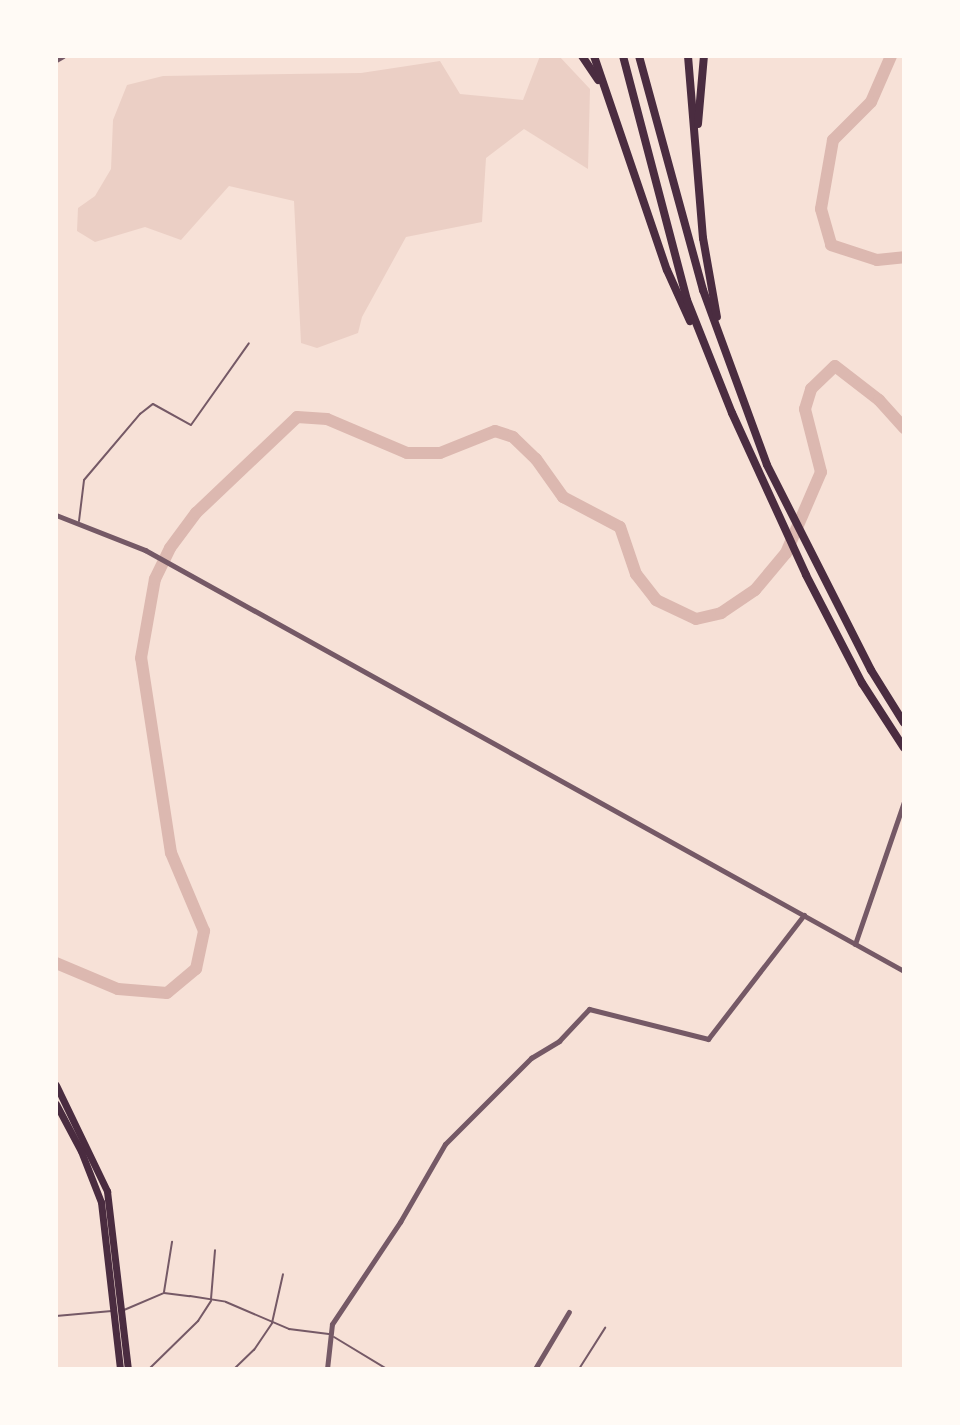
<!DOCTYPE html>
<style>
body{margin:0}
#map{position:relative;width:960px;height:1425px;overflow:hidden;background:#f7e1d7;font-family:"Source Sans 3",sans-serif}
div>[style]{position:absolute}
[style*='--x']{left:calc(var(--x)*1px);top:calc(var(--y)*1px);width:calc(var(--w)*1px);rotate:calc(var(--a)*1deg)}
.green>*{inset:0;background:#ebcfc5}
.river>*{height:12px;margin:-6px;padding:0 6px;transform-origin:6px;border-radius:6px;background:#dcb8b0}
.service>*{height:2px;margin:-1px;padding:0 1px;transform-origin:1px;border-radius:1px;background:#755966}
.minor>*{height:4.5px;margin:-2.25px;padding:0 2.25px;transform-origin:2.25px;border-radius:2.25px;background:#755966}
.tertiary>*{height:5px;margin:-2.5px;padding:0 2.5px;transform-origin:2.5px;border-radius:2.5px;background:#755966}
.primary>*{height:7px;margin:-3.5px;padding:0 3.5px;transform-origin:3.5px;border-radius:3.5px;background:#4a2c40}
.motorway>*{height:8px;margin:-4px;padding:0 4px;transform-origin:4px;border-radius:4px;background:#4a2c40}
span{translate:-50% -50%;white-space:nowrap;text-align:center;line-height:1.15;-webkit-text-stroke:6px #fffaf5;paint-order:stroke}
.frame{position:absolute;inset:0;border:58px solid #fffaf5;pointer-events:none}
</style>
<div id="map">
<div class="green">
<div style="clip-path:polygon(540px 56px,559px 56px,590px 89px,588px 169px,524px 129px,486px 158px,482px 222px,406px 237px,362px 317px,358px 333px,317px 348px,301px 343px,294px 201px,229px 186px,181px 240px,145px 227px,95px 242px,77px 231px,78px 208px,95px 196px,111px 169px,113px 120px,127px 85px,163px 76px,361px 73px,440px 61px,460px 94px,523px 100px)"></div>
</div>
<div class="river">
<div style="--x:891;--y:56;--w:50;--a:113.5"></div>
<div style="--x:871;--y:102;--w:54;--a:135"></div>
<div style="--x:833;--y:140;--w:70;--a:99.9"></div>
<div style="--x:821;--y:209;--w:37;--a:74"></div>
<div style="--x:831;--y:245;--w:48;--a:18.1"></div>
<div style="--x:877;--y:260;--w:27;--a:-6"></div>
<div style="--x:56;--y:963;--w:67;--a:22.8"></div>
<div style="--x:118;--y:989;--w:49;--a:4.7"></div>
<div style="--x:167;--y:993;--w:38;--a:-40"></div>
<div style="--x:196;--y:969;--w:39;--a:-78"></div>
<div style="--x:204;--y:931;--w:85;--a:-112.9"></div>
<div style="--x:171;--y:853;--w:197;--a:-98.7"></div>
<div style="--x:141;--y:658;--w:80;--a:-80"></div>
<div style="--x:155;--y:579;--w:34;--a:-64"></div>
<div style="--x:170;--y:548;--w:44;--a:-53.4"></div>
<div style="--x:196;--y:513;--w:139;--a:-43.5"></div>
<div style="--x:297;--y:417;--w:30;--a:4"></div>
<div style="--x:327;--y:419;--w:87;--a:23"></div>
<div style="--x:407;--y:453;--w:33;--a:0"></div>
<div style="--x:440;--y:453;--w:59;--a:-21.8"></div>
<div style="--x:495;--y:431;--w:19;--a:18"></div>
<div style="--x:513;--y:437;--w:32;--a:44"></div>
<div style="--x:536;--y:459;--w:47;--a:54.6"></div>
<div style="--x:563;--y:497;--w:64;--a:27.8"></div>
<div style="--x:620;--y:527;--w:50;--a:71.2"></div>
<div style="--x:636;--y:574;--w:33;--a:52"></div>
<div style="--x:656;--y:600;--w:44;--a:25.4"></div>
<div style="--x:696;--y:619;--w:26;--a:-13"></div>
<div style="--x:721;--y:613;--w:41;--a:-34.1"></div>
<div style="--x:755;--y:590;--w:48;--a:-50"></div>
<div style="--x:786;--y:553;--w:88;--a:-66.6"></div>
<div style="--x:821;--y:472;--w:65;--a:-104.3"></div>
<div style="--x:805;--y:409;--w:21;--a:-73"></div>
<div style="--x:811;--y:389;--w:33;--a:-44"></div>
<div style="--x:835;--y:366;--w:56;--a:37.7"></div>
<div style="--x:879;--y:400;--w:38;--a:48"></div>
</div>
<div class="service">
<div style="--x:79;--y:521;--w:41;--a:-83"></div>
<div style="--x:84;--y:480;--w:87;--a:-49.7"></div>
<div style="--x:140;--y:414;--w:16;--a:-38"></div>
<div style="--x:153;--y:404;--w:43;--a:28.9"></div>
<div style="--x:191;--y:425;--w:100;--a:-54.7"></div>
<div style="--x:164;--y:1292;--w:51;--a:-80.9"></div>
<div style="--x:211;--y:1299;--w:49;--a:-85.3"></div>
<div style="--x:124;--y:1310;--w:43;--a:-23"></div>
<div style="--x:164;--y:1293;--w:26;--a:7"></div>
<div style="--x:190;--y:1296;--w:36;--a:9"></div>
<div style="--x:226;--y:1302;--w:69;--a:23.2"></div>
<div style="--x:289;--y:1329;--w:40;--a:7.1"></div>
<div style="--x:56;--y:1316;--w:56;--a:-5.1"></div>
<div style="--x:334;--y:1337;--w:62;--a:31.1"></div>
<div style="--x:149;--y:1369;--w:69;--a:-44.4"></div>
<div style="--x:198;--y:1321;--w:24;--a:-57"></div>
<div style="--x:234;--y:1369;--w:28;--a:-44"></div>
<div style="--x:254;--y:1350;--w:32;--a:-56"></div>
<div style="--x:272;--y:1323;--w:50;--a:-77.3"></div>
<div style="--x:579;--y:1369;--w:49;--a:-57.6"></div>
</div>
<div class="minor">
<div style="--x:535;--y:1369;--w:66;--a:-59.2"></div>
</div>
<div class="tertiary">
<div style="--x:56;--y:60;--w:8;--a:-30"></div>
<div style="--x:56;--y:515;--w:96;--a:21.5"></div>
<div style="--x:145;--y:550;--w:868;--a:29.02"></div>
<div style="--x:855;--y:944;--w:150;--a:-71"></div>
<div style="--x:327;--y:1369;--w:45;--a:-83.7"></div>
<div style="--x:332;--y:1324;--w:123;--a:-56.3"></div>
<div style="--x:400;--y:1222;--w:90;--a:-60"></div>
<div style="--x:445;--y:1144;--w:122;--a:-45"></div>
<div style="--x:531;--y:1058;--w:33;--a:-31"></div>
<div style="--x:559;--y:1041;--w:44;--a:-46.8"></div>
<div style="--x:589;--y:1009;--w:123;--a:14.1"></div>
<div style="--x:708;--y:1039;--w:157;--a:-52.3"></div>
</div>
<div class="primary">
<div style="--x:56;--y:1085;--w:118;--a:64.3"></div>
<div style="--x:107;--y:1191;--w:179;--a:83.3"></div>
<div style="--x:56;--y:1104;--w:53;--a:62"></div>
<div style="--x:81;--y:1151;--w:55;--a:68.6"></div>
<div style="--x:101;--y:1202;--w:168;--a:83.5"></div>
</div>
<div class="motorway">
<div style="--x:582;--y:56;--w:29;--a:56"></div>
<div style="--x:594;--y:56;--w:226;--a:71.2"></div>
<div style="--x:667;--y:270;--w:56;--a:65.7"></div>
<div style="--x:623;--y:56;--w:252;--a:75.3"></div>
<div style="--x:687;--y:300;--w:122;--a:68.3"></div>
<div style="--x:732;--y:413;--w:178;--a:65.4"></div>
<div style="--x:806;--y:575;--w:122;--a:62.6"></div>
<div style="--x:862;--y:683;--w:77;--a:57.1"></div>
<div style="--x:639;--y:56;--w:243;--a:74.7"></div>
<div style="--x:703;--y:290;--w:186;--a:69.9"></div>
<div style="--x:767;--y:465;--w:230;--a:63.1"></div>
<div style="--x:871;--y:670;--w:62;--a:58.1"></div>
<div style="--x:688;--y:56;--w:183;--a:85.3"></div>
<div style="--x:703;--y:238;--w:80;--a:80"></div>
<div style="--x:698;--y:124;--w:68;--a:-85"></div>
</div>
<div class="frame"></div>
</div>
